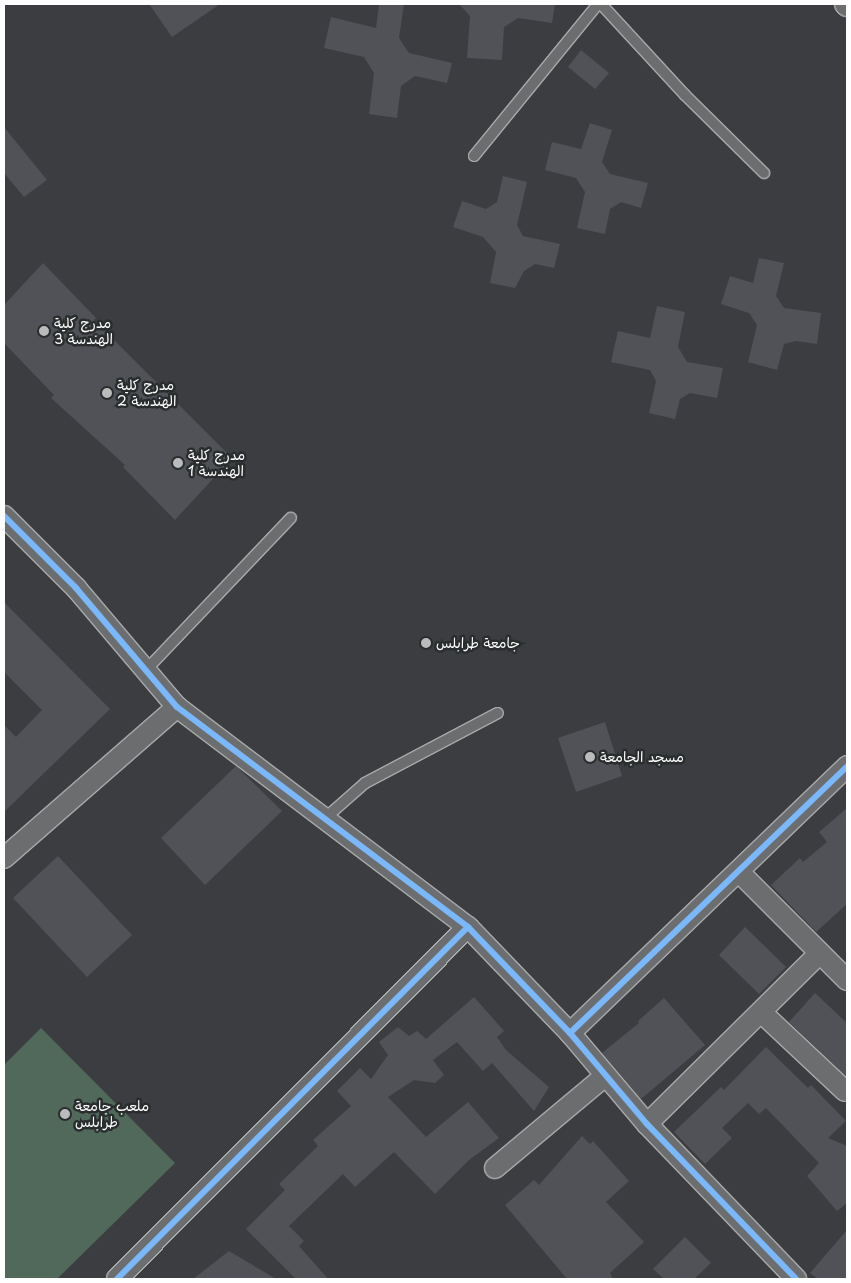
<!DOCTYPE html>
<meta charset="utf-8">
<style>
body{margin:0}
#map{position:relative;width:851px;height:1283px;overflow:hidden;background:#3b3d40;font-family:"Playpen Sans","Playpen Sans Arabic",sans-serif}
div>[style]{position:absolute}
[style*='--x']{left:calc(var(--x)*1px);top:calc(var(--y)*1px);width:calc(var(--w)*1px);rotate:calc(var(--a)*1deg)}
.green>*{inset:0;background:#51695b}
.building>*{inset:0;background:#505257}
.roads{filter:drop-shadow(1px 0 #a7a8a9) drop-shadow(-1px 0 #a7a8a9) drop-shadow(0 1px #a7a8a9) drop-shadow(0 -1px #a7a8a9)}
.lane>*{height:10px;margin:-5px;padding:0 5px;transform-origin:5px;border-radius:5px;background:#6c6d6e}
.street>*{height:20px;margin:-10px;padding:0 10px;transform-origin:10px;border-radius:10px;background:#6c6d6e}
.cycleway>*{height:6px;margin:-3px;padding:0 3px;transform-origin:3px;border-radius:3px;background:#7ab7fb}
.dots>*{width:14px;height:14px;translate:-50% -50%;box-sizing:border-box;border:2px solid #2a2d2e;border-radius:50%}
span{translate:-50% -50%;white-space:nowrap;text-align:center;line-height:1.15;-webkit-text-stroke:5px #2a2d2e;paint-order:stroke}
.poi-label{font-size:14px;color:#fff}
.left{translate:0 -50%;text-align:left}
.frame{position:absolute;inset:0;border:5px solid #fff;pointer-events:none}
</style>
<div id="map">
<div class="green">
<div style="clip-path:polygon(41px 1028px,175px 1163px,57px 1279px,4px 1279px,4px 1065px)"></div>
</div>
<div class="building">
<div style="clip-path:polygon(149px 4px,220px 4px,172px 37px)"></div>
<div style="clip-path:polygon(379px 4px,404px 4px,399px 38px,409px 53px,452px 63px,447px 83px,415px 76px,401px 86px,397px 118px,369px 114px,374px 73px,364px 57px,324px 48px,331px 17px,376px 28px)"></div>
<div style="clip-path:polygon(459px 4px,555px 4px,552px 23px,518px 18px,504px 27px,502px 60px,467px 58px,470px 16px)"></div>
<div style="clip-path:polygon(581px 50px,609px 73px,595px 89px,568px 67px)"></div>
<div style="clip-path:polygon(590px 123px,612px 130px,602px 162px,610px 174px,648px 183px,641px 208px,621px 202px,610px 209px,605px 234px,577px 228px,585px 192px,576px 178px,545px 170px,552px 142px,581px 149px)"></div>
<div style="clip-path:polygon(4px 127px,47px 180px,24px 197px,4px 173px)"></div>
<div style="clip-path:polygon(503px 176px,527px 182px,517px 225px,523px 236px,560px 244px,554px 268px,535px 264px,524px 271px,515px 288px,490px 283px,496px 252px,483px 237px,453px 227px,462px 201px,486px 209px,497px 202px)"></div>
<div style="clip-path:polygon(759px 258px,784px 263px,776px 296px,784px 308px,821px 313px,817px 344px,796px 341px,784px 344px,777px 370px,748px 362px,757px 325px,749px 313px,721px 304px,730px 276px,753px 283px)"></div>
<div style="clip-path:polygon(43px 263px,96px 318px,94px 320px,232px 458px,175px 520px,123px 467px,125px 465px,51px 398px,54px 395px,4px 343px,4px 305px)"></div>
<div style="clip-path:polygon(657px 306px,685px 312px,678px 347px,687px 362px,723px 368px,717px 398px,690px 393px,680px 399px,675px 419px,649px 413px,656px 381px,650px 370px,611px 362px,618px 331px,650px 338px)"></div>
<div style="clip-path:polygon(4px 602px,110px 709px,4px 812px,4px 725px,16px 737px,42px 710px,4px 672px)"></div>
<div style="clip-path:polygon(605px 722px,622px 776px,576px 792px,558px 738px)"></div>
<div style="clip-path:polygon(236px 766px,282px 811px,205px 885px,161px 838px)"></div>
<div style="clip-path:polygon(847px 808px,847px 904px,816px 932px,771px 885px,800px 858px,803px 862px,827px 842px,819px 832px)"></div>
<div style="clip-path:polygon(58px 856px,132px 935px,87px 977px,13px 898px)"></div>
<div style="clip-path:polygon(745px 927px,786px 967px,759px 994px,719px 955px)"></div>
<div style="clip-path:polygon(815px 993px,847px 1023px,847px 1077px,789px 1022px)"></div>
<div style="clip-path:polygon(474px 997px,504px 1031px,497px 1037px,506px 1050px,549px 1087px,534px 1111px,492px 1063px,483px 1071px,457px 1042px,433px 1060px,444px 1075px,435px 1083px,414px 1080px,388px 1097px,426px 1137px,468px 1102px,499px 1138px,469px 1160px,435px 1194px,394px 1152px,355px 1187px,343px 1174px,289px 1226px,304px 1241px,299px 1246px,328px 1279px,296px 1279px,246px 1229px,285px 1190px,279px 1184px,318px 1146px,313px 1140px,351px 1106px,337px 1091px,360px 1068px,371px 1079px,388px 1055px,379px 1042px,398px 1027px,409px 1036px,417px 1031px,426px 1039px)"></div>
<div style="clip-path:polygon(664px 998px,705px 1045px,641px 1099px,602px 1053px,639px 1023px,638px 1021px)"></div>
<div style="clip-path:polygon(766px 1047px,808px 1088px,811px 1085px,846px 1121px,828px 1138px,847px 1146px,847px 1203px,837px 1211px,807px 1176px,819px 1163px,766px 1108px,759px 1114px,748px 1103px,722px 1128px,732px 1138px,705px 1164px,674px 1132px,721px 1087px,724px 1090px)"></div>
<div style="clip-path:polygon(582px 1136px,590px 1144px,593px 1141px,629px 1181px,606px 1202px,644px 1242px,610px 1273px,613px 1279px,567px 1279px,505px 1205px,534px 1180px,539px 1185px)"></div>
<div style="clip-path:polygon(847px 1230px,847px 1279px,818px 1279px,810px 1273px)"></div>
<div style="clip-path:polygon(685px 1237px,711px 1263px,694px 1279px,664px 1279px,653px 1269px)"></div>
<div style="clip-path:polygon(229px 1251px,276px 1279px,193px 1279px)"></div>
</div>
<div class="roads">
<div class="lane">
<div style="--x:601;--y:4;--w:124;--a:47.3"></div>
<div style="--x:685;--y:95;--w:111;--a:44.6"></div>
<div style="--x:474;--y:156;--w:196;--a:-50.8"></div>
<div style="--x:146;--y:670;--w:210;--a:-46.4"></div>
<div style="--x:323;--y:820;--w:56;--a:-41.4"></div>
<div style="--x:365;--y:783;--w:150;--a:-27.8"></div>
</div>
<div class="street">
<div style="--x:845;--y:4;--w:3;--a:45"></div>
<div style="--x:4;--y:516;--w:102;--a:45"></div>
<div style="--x:76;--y:588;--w:156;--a:49.7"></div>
<div style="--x:177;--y:707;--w:365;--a:37.1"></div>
<div style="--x:468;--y:927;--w:147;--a:46.1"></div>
<div style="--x:570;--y:1033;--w:119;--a:49.8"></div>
<div style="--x:647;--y:1124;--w:215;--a:46.1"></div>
<div style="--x:4;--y:858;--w:230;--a:-41.1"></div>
<div style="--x:739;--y:872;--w:153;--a:45"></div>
<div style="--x:762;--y:1013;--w:114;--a:43.2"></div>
<div style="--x:570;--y:1033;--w:385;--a:-43.9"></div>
<div style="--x:647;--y:1124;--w:242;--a:-44.7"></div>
<div style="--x:495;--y:1168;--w:143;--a:-39.9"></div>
<div style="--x:117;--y:1279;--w:497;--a:-45.1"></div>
</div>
</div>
<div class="cycleway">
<div style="--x:4;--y:516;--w:102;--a:45"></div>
<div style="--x:76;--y:588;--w:156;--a:49.7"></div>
<div style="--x:177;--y:707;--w:365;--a:37.1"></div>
<div style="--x:468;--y:927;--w:147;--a:46.1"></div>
<div style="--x:570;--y:1033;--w:119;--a:49.8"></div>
<div style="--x:647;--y:1124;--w:215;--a:46.1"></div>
<div style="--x:570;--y:1033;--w:385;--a:-43.9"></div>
<div style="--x:117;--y:1279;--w:497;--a:-45.1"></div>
</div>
<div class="dots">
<div style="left:44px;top:331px;background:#babbbc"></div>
<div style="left:107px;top:393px;background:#babbbc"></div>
<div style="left:178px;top:463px;background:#babbbc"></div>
<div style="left:426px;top:643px;background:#babbbc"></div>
<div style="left:590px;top:757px;background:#babbbc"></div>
<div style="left:65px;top:1114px;background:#babbbc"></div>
</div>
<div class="poi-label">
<span class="left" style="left:54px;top:331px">مدرج كلية<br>الهندسة 3</span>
<span class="left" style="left:117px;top:393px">مدرج كلية<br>الهندسة 2</span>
<span class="left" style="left:188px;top:463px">مدرج كلية<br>الهندسة 1</span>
<span class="left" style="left:436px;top:643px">جامعة طرابلس</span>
<span class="left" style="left:600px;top:757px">مسجد الجامعة</span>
<span class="left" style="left:75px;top:1114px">ملعب جامعة<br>طرابلس</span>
</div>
<div class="frame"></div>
</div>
